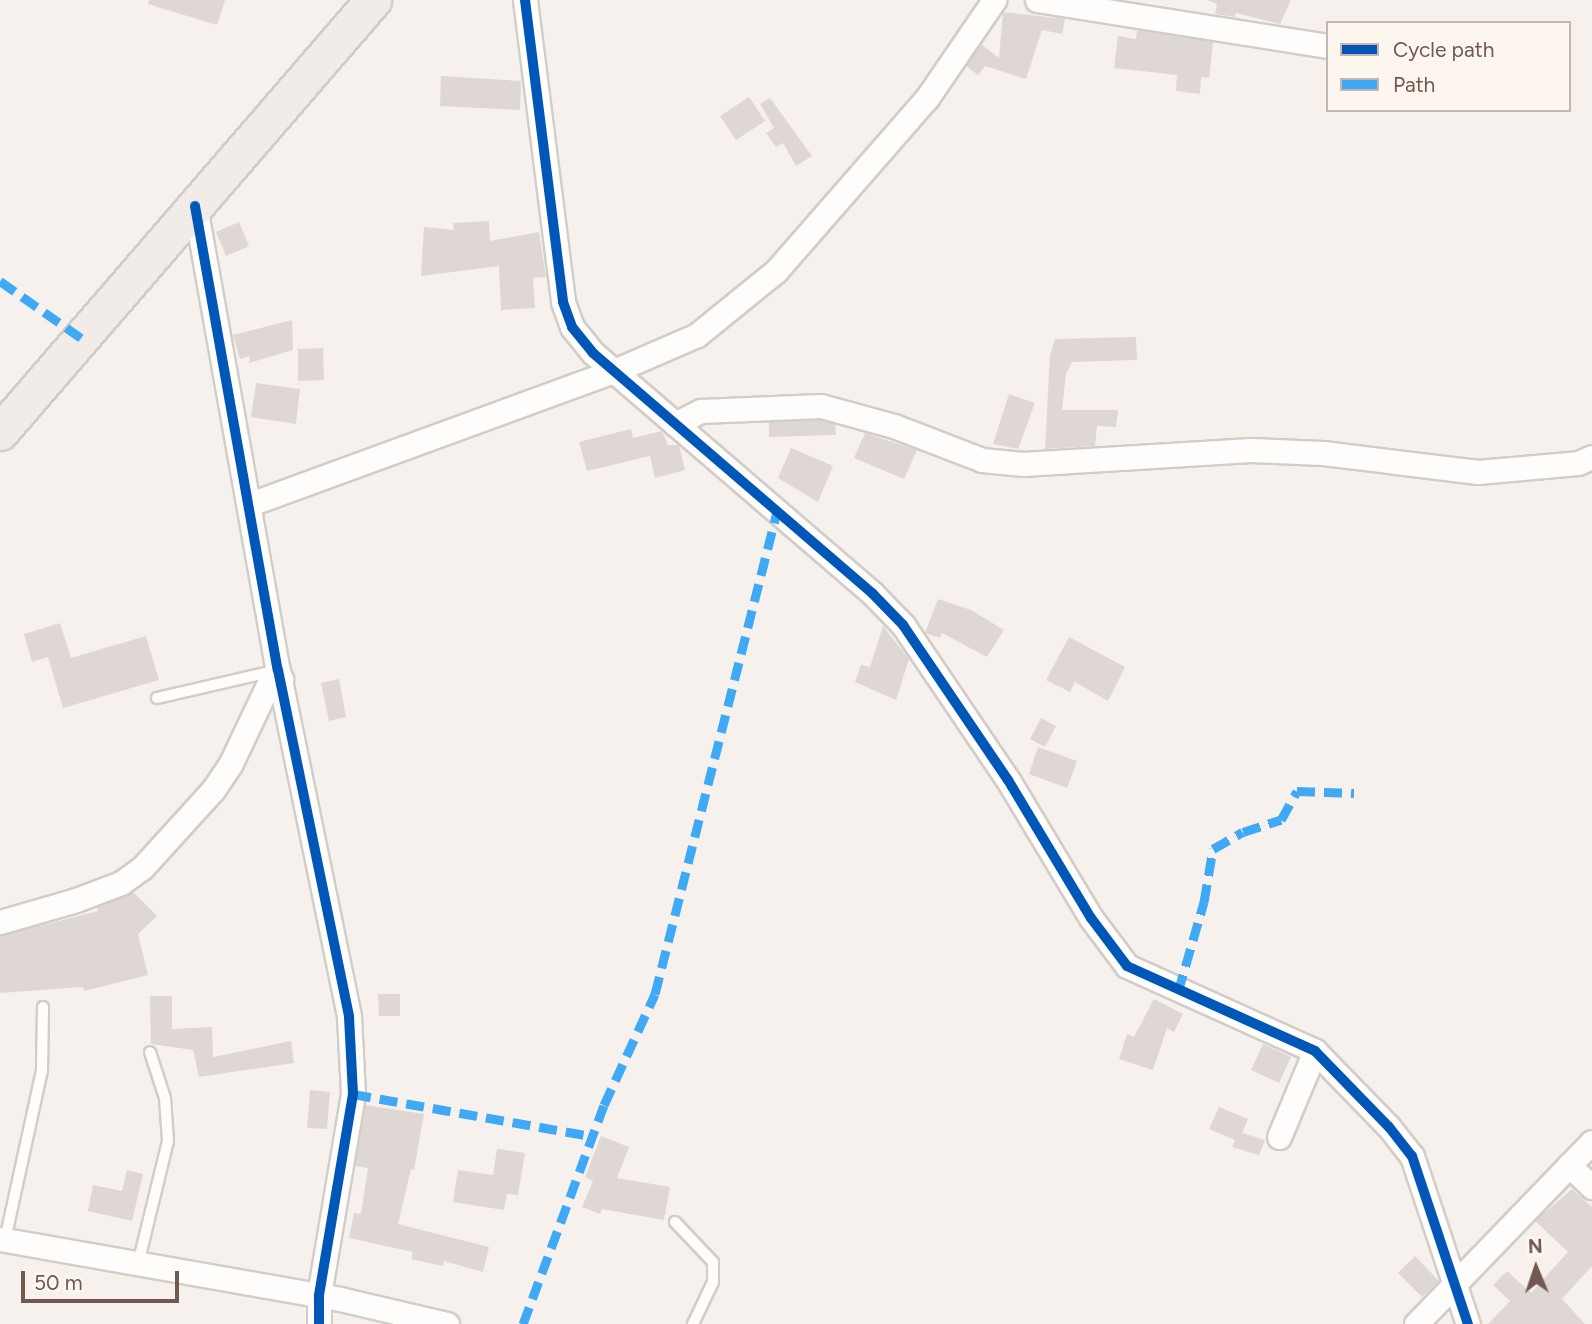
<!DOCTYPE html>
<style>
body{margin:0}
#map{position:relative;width:1592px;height:1324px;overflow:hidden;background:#f6f1ed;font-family:Figtree,sans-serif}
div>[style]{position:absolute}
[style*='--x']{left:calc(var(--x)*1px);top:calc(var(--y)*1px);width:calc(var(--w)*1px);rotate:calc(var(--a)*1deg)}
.building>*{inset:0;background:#dfd7d3}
.roads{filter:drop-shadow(2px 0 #d3cdc8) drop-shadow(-2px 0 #d3cdc8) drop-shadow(0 2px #d3cdc8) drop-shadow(0 -2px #d3cdc8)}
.lane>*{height:10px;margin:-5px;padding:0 5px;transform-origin:5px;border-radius:5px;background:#fefdfc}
.street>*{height:23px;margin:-11.5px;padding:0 11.5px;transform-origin:11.5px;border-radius:11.5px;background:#fefdfc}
.primary>*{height:35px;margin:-17.5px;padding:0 17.5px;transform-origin:17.5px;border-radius:17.5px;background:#f1ece7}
.quiet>*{height:9px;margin-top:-4.5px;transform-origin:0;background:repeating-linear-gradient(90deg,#3fa9f5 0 18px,transparent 0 27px)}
.cycleway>*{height:10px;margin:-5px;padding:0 5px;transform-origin:5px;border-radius:5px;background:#0057b8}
span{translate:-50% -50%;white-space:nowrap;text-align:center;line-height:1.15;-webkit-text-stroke:5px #fdf6ef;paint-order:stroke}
.legend{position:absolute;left:1326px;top:21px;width:245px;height:91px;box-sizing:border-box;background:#fdf6ef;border:2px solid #c5b7af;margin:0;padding:9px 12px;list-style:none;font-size:21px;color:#715850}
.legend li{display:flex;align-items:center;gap:14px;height:35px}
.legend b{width:35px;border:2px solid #c5b7af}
.north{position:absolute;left:1501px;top:1233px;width:70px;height:70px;-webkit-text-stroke:5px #fdf6ef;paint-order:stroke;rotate:358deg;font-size:19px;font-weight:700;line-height:28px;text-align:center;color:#715850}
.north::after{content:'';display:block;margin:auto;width:24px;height:32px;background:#715850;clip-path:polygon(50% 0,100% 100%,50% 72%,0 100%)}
.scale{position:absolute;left:21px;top:1271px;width:158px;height:32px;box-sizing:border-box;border:4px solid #715850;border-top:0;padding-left:9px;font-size:21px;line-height:24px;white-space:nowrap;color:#715850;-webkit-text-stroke:5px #fdf6ef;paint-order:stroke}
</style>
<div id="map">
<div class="building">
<div style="clip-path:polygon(149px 0,225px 0,217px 25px,148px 4px)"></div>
<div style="clip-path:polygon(1207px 0,1291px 0,1280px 24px,1236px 13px,1235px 17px,1215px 14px,1217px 4px)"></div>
<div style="clip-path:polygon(1003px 12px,1065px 19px,1062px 34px,1042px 30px,1026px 79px,985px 66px,978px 75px,966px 66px,981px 44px,999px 58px)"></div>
<div style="clip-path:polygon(1137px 30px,1213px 42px,1209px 78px,1201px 77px,1200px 94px,1176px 91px,1177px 75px,1114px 68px,1118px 36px,1136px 39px)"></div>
<div style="clip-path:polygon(441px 76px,521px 81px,520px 110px,440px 106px)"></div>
<div style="clip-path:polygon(749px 97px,765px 121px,736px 140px,720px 116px)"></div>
<div style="clip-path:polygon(770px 98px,812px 156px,796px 166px,783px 143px,776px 147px,766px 133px,774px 128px,760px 104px)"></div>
<div style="clip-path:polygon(489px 221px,490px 241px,539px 232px,546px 277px,533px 278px,535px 308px,501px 310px,499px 266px,421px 276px,424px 227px,454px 230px,453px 223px)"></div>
<div style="clip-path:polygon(239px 222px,249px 246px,226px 256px,216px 232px)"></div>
<div style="clip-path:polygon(292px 320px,293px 350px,249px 363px,250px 356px,240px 359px,233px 335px)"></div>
<div style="clip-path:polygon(1136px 337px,1137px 360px,1072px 362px,1066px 374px,1062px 410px,1118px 410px,1116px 427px,1097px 426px,1095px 446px,1045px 449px,1050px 355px,1055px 339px)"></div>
<div style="clip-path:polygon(323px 348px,324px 380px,298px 381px,298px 349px)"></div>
<div style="clip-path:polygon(256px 383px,300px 389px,296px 424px,251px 417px)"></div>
<div style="clip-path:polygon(1009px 394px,1035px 403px,1018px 449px,993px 444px)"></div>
<div style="clip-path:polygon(819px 420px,835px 424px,836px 435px,769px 437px,769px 422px)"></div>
<div style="clip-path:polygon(631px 429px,633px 438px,662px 431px,668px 445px,679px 445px,685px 470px,655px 478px,650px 456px,587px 471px,579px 442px)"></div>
<div style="clip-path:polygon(865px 433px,917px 450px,904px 479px,854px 458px)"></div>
<div style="clip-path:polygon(791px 448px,833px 466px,818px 502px,778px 478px)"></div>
<div style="clip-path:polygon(938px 599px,971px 610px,1004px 630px,987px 657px,942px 633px,940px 638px,925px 633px)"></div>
<div style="clip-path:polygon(60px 623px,71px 658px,146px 636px,159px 680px,63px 708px,48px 657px,32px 662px,24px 634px)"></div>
<div style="clip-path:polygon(883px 626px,909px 659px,896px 700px,855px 682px,861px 665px,870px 667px)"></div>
<div style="clip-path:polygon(1069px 637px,1125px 667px,1108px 701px,1075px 682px,1070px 692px,1046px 680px)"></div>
<div style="clip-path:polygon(339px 679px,346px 717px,329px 721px,321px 683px)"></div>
<div style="clip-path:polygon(1041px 718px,1056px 726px,1045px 747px,1030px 739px)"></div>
<div style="clip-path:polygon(1038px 747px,1077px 761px,1067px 788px,1029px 774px)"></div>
<div style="clip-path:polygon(133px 892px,157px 916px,138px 934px,148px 975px,84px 991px,83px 987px,0 993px,0 936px,98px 911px,97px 907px)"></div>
<div style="clip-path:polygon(378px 994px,400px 994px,400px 1016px,379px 1016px)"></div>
<div style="clip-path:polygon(150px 996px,172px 996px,172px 1029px,212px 1027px,213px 1057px,291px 1041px,294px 1063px,199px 1077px,193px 1050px,151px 1044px)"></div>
<div style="clip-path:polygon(1154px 999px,1183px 1014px,1174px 1032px,1167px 1028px,1153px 1070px,1119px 1059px,1127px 1034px,1134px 1037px)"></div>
<div style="clip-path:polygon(1263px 1044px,1291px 1057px,1279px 1083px,1251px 1070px)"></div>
<div style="clip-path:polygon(310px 1090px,330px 1092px,327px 1129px,307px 1128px)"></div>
<div style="clip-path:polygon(365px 1105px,424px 1114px,414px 1170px,411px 1169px,398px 1224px,489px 1247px,483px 1272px,444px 1261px,443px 1266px,411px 1259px,413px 1252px,349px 1238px,354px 1213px,361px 1214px,368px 1168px,355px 1166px)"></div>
<div style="clip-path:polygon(1219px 1107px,1248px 1119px,1242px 1133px,1265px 1140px,1259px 1155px,1232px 1147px,1235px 1140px,1209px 1129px)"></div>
<div style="clip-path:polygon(601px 1136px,629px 1147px,617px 1178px,670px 1187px,664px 1220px,602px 1209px,600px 1214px,582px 1207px,593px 1181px,585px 1177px)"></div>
<div style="clip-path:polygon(497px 1149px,525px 1153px,518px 1195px,507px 1194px,504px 1210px,453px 1202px,458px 1170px,493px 1175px)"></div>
<div style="clip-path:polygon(127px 1170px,143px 1174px,132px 1221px,88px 1211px,93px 1185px,122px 1191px)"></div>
<div style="clip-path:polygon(1572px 1189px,1592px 1207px,1592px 1266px,1562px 1299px,1585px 1324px,1488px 1324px,1510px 1301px,1493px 1285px,1507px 1271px,1531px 1293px,1568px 1252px,1535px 1221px)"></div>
<div style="clip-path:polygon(1415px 1256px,1439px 1281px,1422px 1297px,1398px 1273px)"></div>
</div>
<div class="roads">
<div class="lane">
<div style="--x:157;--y:698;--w:120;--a:-13"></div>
<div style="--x:675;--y:1222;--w:55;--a:46.5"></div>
<div style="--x:713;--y:1262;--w:20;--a:90"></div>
<div style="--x:713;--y:1282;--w:47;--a:115.5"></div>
<div style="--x:5;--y:1240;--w:173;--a:-77.7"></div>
<div style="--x:42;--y:1071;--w:64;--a:-89.1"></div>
<div style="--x:138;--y:1264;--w:127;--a:-76.3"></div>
<div style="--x:168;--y:1141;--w:43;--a:-94"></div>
<div style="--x:165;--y:1098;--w:48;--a:-108.1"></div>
</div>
<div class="street">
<div style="--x:525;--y:0;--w:304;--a:82.8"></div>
<div style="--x:563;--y:302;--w:27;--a:70"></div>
<div style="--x:572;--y:327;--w:33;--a:51"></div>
<div style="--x:593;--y:353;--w:368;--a:40.7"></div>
<div style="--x:872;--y:593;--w:45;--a:45.9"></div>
<div style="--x:903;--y:625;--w:187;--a:55.9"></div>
<div style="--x:1008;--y:780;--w:161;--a:59"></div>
<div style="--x:1091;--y:918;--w:60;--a:53.1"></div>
<div style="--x:1127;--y:966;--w:206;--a:24.3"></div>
<div style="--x:1315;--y:1051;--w:106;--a:45.8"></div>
<div style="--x:1389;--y:1127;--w:37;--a:52"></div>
<div style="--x:1412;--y:1156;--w:177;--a:71.6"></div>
<div style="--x:1037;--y:0;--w:295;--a:9"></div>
<div style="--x:195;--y:206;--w:471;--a:79.9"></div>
<div style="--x:278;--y:670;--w:354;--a:78.4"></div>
<div style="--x:349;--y:1017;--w:77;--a:87"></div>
<div style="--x:353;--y:1094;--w:205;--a:99.6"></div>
<div style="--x:319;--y:1296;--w:28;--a:90"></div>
<div style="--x:675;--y:424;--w:29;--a:-27"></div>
<div style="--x:701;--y:411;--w:120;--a:-2.4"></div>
<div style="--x:821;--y:406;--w:76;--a:15.3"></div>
<div style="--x:894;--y:426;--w:94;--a:21.1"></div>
<div style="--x:982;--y:460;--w:41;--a:5.6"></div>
<div style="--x:1023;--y:464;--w:228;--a:-3.5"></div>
<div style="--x:1251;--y:450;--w:72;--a:2.4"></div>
<div style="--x:1323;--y:453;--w:156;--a:7"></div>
<div style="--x:1478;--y:472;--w:100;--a:-5.1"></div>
<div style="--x:1578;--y:463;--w:15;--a:-23"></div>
<div style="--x:250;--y:504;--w:388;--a:-20.1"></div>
<div style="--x:614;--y:371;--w:90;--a:-23.4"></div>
<div style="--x:697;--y:335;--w:102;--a:-39"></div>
<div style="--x:776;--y:271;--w:230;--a:-48.9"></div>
<div style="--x:927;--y:98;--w:119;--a:-55.6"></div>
<div style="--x:0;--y:922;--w:79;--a:-16.1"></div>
<div style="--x:76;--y:900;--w:48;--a:-20.7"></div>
<div style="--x:121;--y:883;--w:26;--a:-36"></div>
<div style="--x:142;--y:868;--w:105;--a:-47.7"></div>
<div style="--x:213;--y:790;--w:32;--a:-56"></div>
<div style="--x:231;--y:763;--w:89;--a:-64.6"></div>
<div style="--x:269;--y:683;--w:13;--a:-18"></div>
<div style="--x:1279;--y:1137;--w:93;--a:-67.3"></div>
<div style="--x:1569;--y:1165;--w:32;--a:44"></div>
<div style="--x:0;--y:1239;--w:345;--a:10"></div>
<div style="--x:340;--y:1299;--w:110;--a:13.2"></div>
<div style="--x:1416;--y:1324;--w:253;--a:-46"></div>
</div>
<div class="primary">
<div style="--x:0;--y:432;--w:571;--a:-49.19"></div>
</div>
</div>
<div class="quiet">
<div style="--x:0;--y:281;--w:99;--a:35.1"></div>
<div style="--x:1178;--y:992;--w:94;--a:-73.9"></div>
<div style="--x:1204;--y:902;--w:54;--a:-80.4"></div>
<div style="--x:1213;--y:849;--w:34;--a:-30"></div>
<div style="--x:1243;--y:832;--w:40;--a:-18"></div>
<div style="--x:1281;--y:820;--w:33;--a:-61"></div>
<div style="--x:1297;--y:791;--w:57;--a:2"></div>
<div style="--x:353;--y:1094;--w:243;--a:10"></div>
<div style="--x:523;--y:1324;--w:233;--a:-69.7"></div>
<div style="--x:604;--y:1105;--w:122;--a:-65.3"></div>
<div style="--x:655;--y:994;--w:498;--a:-75.8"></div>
</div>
<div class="cycleway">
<div style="--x:525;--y:0;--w:304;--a:82.8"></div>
<div style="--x:563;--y:302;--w:27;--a:70"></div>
<div style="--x:572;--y:327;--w:33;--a:51"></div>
<div style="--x:593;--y:353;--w:368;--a:40.7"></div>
<div style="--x:872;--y:593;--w:45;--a:45.9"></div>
<div style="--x:903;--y:625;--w:187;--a:55.9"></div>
<div style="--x:1008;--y:780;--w:161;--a:59"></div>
<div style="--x:1091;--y:918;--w:60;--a:53.1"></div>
<div style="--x:1127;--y:966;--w:206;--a:24.3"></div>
<div style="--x:1315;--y:1051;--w:106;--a:45.8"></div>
<div style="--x:1389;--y:1127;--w:37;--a:52"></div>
<div style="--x:1412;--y:1156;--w:177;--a:71.6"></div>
<div style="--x:195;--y:206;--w:471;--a:79.9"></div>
<div style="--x:278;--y:670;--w:354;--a:78.4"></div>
<div style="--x:349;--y:1017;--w:77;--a:87"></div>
<div style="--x:353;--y:1094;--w:205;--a:99.6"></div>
<div style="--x:319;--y:1296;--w:28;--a:90"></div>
</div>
<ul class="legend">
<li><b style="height:9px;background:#0057b8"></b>Cycle path</li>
<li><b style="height:9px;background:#3fa9f5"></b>Path</li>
</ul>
<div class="north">N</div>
<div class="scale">50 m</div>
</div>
